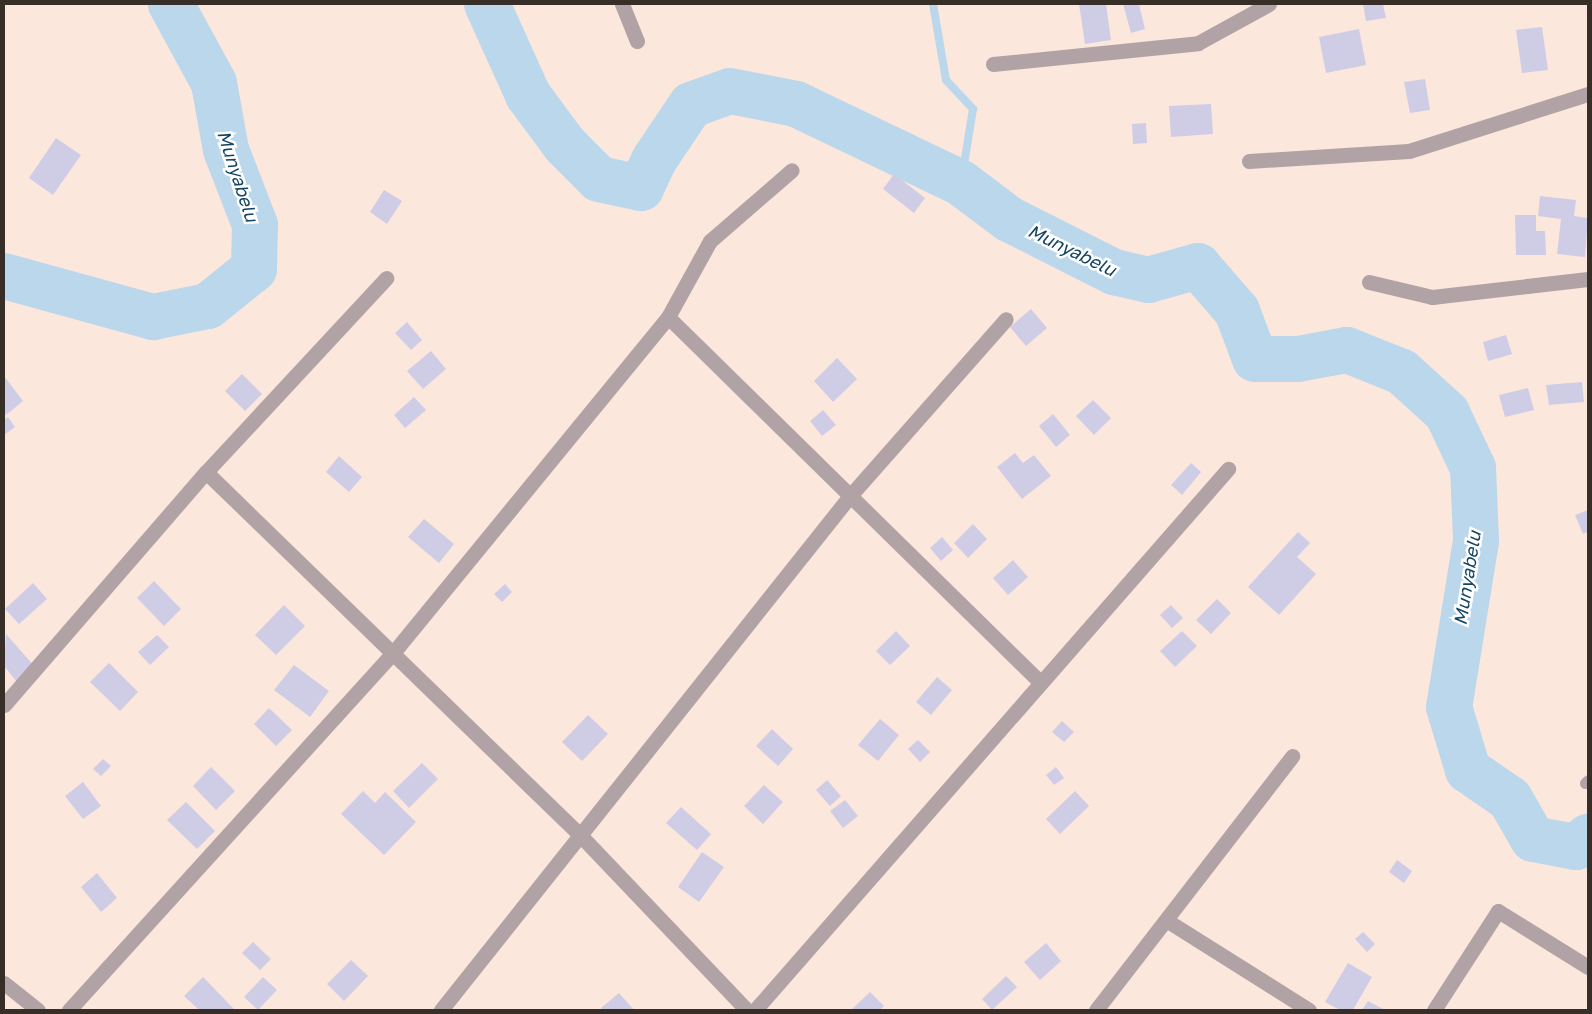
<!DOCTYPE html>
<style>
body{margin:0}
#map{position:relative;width:1592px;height:1014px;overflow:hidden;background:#fce7dc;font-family:"Golos Text",sans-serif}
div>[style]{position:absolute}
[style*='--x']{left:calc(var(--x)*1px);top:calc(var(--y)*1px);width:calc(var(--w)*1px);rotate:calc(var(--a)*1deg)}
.stream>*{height:8px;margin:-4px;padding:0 4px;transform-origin:4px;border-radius:4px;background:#bbd7ec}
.river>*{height:46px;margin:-23px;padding:0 23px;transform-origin:23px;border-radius:23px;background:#bbd7ec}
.building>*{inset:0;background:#cfcde6}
.lane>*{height:11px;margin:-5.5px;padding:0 5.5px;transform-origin:5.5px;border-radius:5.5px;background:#b1a3a5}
.street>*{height:15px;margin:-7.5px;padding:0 7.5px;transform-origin:7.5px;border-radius:7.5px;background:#b1a3a5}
span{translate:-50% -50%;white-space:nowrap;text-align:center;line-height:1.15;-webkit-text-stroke:5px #fff;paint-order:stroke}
.water-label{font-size:18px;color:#134562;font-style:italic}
.frame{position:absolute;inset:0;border:5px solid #372e28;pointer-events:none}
</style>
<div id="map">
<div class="stream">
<div style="--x:933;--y:4;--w:77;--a:80.3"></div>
<div style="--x:946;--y:80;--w:40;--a:47"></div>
<div style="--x:973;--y:109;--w:75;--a:99.2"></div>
</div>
<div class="river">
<div style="--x:487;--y:4;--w:100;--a:65.7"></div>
<div style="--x:528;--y:95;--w:62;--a:53.5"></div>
<div style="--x:565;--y:145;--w:48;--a:45"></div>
<div style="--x:599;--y:179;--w:43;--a:12.1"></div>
<div style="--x:641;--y:188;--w:31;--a:-65"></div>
<div style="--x:654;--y:160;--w:66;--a:-56.1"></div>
<div style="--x:691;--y:105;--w:41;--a:-19.7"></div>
<div style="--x:730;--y:91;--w:67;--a:11.1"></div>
<div style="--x:796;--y:104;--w:183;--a:25.6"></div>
<div style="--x:961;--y:183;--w:60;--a:36.9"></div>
<div style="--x:1009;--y:219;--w:118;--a:26.8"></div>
<div style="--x:1114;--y:272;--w:35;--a:13"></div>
<div style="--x:1148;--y:280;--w:52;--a:-15.6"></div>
<div style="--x:1198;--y:266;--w:60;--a:49.1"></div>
<div style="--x:1237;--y:311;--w:51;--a:69.4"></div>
<div style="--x:1255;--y:359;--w:43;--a:0"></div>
<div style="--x:1298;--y:359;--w:50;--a:-10.4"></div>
<div style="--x:1347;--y:350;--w:59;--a:21.8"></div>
<div style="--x:1402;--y:372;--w:61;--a:42.3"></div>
<div style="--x:1447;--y:413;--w:61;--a:64.7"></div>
<div style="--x:1473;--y:468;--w:73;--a:87.6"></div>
<div style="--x:1476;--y:541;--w:168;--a:99.2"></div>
<div style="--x:1449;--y:707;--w:66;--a:73.2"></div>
<div style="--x:1468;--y:770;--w:51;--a:34.6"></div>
<div style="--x:1510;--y:799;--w:46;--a:60.1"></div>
<div style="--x:1533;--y:839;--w:44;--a:10.5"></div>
<div style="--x:1576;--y:847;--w:16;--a:-40"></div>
<div style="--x:4;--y:276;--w:155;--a:15.4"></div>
<div style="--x:153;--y:317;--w:56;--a:-11.3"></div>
<div style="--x:208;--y:306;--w:59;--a:-38.8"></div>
<div style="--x:254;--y:269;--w:44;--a:-88.7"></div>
<div style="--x:255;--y:225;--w:80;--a:-111.1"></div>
<div style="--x:226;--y:150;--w:68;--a:-100.2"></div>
<div style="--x:214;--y:83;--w:90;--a:-118.6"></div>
</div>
<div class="building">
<div style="clip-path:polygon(1079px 4px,1106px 4px,1111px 40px,1085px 44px)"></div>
<div style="clip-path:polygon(1123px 4px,1139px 4px,1145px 29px,1131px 33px)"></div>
<div style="clip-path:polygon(1363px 4px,1383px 4px,1386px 18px,1366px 21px)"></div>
<div style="clip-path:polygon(1542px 27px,1548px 70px,1522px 73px,1516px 30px)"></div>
<div style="clip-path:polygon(1359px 29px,1366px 65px,1326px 73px,1319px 37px)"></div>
<div style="clip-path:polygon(1425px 79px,1430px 110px,1410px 113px,1404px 82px)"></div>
<div style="clip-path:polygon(1211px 104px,1213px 134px,1171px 137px,1169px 106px)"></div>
<div style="clip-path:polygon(1146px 123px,1147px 143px,1133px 144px,1132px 124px)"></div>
<div style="clip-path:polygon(56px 138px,81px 155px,53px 195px,29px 178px)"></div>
<div style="clip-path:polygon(894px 174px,925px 198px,914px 213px,883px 189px)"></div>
<div style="clip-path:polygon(384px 190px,402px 201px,387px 224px,370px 212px)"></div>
<div style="clip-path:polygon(1540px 196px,1576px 200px,1574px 216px,1588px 218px,1585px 257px,1557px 254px,1561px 219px,1538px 216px)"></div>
<div style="clip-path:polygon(1515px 215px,1536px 215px,1536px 231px,1545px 231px,1546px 255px,1516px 255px)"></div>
<div style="clip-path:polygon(1031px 309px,1047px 328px,1026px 346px,1010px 327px)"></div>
<div style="clip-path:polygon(407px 322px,422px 340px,411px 350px,395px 333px)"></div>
<div style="clip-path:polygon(1506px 335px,1512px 354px,1488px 361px,1483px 342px)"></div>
<div style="clip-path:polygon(431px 351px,446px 369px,423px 389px,407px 371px)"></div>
<div style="clip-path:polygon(837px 358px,857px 379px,833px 402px,814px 381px)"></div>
<div style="clip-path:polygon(242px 374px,262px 394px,245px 411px,225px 391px)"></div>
<div style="clip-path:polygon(4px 376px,23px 401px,6px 415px,4px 411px)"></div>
<div style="clip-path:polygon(1582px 382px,1584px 402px,1549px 405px,1546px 385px)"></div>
<div style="clip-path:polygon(1528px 388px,1534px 410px,1505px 417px,1499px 395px)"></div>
<div style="clip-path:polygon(414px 397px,426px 410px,405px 428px,394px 415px)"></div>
<div style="clip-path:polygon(1093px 400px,1111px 418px,1094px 435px,1076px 416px)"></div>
<div style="clip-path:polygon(823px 410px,836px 425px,822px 436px,810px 421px)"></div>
<div style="clip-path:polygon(1053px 414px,1070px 435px,1056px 447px,1039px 426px)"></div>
<div style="clip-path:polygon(8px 417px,15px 427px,4px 435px,4px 420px)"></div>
<div style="clip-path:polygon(1015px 453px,1023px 463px,1034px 455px,1051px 476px,1022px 499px,997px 467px)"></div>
<div style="clip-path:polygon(339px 456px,362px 477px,349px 492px,326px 472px)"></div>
<div style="clip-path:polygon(1191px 463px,1201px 472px,1182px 495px,1171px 485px)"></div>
<div style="clip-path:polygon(1588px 510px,1588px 532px,1583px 534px,1575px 515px)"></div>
<div style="clip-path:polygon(424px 519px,454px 544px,439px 563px,408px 537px)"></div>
<div style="clip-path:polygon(973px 524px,987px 539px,968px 558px,954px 543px)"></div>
<div style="clip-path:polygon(1298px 532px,1310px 543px,1297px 557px,1316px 574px,1279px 615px,1248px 587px)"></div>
<div style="clip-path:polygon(942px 537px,953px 550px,941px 561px,930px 548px)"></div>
<div style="clip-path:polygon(1013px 560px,1028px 577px,1008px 595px,993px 578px)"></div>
<div style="clip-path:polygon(154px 581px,181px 609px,164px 626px,137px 598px)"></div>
<div style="clip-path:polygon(33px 583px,47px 599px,19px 624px,5px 609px)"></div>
<div style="clip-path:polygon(505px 584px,512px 592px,502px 602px,494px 594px)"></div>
<div style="clip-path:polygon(1217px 599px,1231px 613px,1211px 634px,1196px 620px)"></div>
<div style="clip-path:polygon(284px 605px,305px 626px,276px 655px,255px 635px)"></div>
<div style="clip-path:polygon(1171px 605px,1183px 618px,1172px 628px,1160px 615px)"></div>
<div style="clip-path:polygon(896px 631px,910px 646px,890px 665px,876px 651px)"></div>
<div style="clip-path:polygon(1182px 631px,1197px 646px,1175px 667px,1160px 651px)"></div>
<div style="clip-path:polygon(6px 634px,35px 667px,17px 682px,4px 666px)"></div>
<div style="clip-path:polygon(157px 635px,169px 647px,150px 665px,138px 652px)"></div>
<div style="clip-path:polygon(109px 663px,138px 692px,120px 711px,90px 682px)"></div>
<div style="clip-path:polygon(294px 665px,329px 691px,310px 717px,274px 690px)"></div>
<div style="clip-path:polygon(937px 677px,952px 690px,931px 715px,916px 702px)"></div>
<div style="clip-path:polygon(269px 708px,292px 730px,276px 746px,254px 724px)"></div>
<div style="clip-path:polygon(588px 715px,608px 734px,582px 761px,562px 742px)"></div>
<div style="clip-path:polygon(880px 719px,899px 735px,878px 761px,858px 745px)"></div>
<div style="clip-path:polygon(1062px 721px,1074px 732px,1064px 742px,1052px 732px)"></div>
<div style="clip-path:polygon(772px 729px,793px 749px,778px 766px,756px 746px)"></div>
<div style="clip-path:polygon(918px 740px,930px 752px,920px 762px,908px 749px)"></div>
<div style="clip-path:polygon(103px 759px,111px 766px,101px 776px,93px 769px)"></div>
<div style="clip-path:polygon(422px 763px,438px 779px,409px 808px,393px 791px)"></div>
<div style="clip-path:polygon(211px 767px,235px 791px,216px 810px,193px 786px)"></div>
<div style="clip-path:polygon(1056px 767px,1064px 778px,1054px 785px,1046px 775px)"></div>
<div style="clip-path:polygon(827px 780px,841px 796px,830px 806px,816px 790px)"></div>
<div style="clip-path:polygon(83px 782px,101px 806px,83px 819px,65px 796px)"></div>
<div style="clip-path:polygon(764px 785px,783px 802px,763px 824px,744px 806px)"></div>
<div style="clip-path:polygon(363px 791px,375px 803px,385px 792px,416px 822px,384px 855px,341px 814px)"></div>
<div style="clip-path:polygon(1075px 791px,1089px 806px,1060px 834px,1046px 819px)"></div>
<div style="clip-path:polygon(845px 800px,858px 816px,843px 828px,830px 811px)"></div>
<div style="clip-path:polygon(186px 802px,215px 831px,197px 849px,167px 820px)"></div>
<div style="clip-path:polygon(681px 807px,711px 834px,697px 850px,666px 823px)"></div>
<div style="clip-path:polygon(702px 852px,724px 867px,699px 902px,678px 887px)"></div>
<div style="clip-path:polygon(1397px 860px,1412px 871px,1404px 883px,1389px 872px)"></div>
<div style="clip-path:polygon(97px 873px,117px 898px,101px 912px,81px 887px)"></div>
<div style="clip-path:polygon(1363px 932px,1375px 944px,1367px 952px,1355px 939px)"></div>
<div style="clip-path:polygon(253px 942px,271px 959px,260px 970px,242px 953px)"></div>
<div style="clip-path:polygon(1046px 943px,1061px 961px,1040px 980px,1024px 962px)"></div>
<div style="clip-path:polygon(351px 960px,368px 976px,344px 1001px,327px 984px)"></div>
<div style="clip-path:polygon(1348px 963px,1372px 977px,1353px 1010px,1340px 1010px,1325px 1002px)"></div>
<div style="clip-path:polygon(1006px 976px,1017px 987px,992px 1010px,982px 999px)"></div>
<div style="clip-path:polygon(203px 977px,235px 1010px,199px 1010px,184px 996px)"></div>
<div style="clip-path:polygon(263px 977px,277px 990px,258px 1010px,244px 997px)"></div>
<div style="clip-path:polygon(870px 992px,884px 1006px,880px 1010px,851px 1010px)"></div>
<div style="clip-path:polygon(619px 993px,634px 1010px,603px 1010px,601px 1008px)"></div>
<div style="clip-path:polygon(1368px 1001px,1385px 1010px,1362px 1010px)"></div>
</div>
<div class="lane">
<div style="--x:1585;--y:783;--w:4;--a:-45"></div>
</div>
<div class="street">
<div style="--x:622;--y:4;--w:40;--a:68"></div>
<div style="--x:993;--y:64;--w:206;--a:-5.8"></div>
<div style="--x:1198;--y:43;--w:81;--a:-28.8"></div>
<div style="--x:1249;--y:161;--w:160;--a:-3.6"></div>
<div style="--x:1409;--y:151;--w:188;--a:-17.7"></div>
<div style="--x:1369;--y:282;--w:65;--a:13.4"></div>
<div style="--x:1432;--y:297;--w:157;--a:-6.6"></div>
<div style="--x:668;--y:317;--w:521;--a:44.46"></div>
<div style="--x:206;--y:472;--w:524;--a:44.15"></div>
<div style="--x:582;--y:837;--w:239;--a:46.4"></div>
<div style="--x:4;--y:705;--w:308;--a:-49.1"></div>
<div style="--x:206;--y:472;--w:265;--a:-47.1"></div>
<div style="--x:1166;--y:920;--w:169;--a:32.2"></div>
<div style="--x:4;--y:983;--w:43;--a:38.5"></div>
<div style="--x:69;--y:1010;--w:482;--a:-47.8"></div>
<div style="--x:393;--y:653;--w:434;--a:-50.7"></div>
<div style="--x:668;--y:317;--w:87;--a:-61.1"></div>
<div style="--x:710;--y:241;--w:108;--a:-40.9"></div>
<div style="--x:441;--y:1010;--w:655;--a:-51.5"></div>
<div style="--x:849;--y:497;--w:237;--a:-48.6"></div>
<div style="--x:755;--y:1010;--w:719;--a:-48.84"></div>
<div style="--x:1096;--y:1010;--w:321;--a:-52.3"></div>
<div style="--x:1434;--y:1010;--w:118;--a:-57.1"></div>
<div style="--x:1498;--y:911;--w:106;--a:31.9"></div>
</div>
<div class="water-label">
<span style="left:238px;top:176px;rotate:72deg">Munyabelu</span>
<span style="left:1072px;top:250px;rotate:26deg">Munyabelu</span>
<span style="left:1467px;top:578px;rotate:-81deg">Munyabelu</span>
</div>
<div class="frame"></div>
</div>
